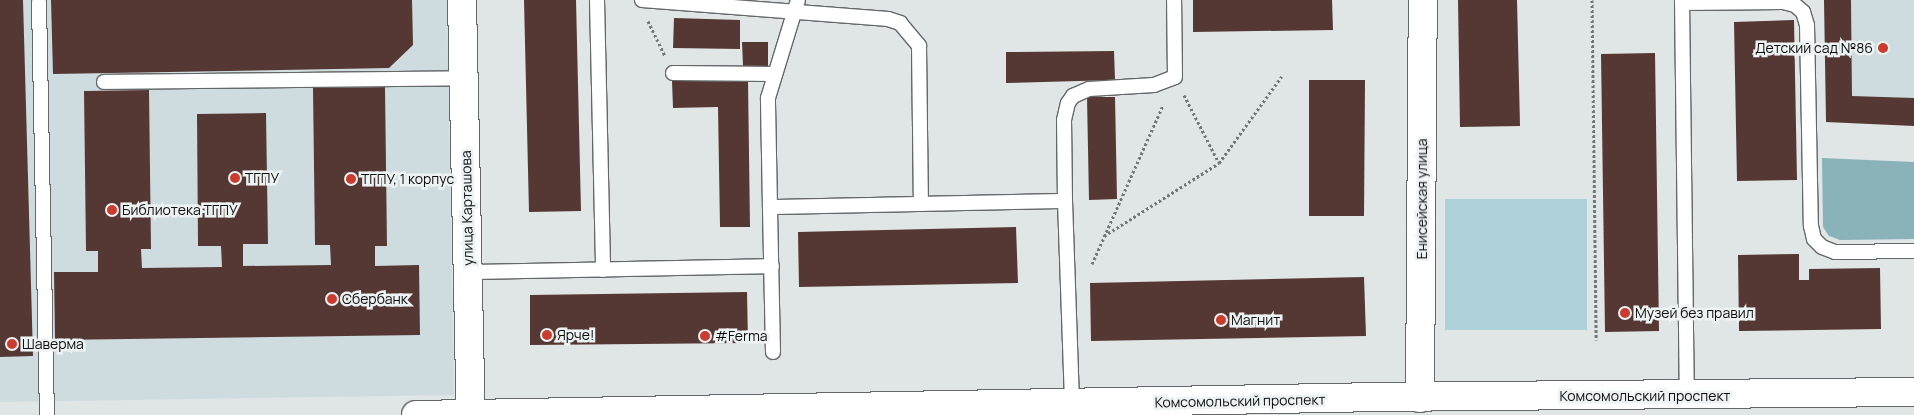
<!DOCTYPE html>
<meta charset="utf-8">
<style>
body{margin:0}
#map{position:relative;width:1914px;height:415px;overflow:hidden;background:#e0e5e6;font-family:Manrope,sans-serif}
div>[style]{position:absolute}
[style*='--x']{left:calc(var(--x)*1px);top:calc(var(--y)*1px);width:calc(var(--w)*1px);rotate:calc(var(--a)*1deg)}
.built>*{inset:0;background:#cedcdf}
.green>*{inset:0;background:#aed1d7}
.forest>*{inset:0;background:#8ab2b9}
.building>*{inset:0;background:#553833}
.path>*{height:3px;margin-top:-1.5px;transform-origin:0;background:repeating-linear-gradient(90deg,#747777 0 2.5px,transparent 0 5px)}
.roads{filter:drop-shadow(1px 0 #646869) drop-shadow(-1px 0 #646869) drop-shadow(0 1px #646869) drop-shadow(0 -1px #646869)}
.service>*{height:14px;margin:-7px;padding:0 7px;transform-origin:7px;border-radius:7px;background:#fff}
.minor>*{height:28px;margin:-14px;padding:0 14px;transform-origin:14px;border-radius:14px;background:#fff}
.primary>*{height:28px;margin:-14px;padding:0 14px;transform-origin:14px;border-radius:14px;background:#fff}
.dots>*{width:14px;height:14px;translate:-50% -50%;box-sizing:border-box;border:2px solid #edf2f3;border-radius:50%}
span{translate:-50% -50%;white-space:nowrap;text-align:center;line-height:1.15;-webkit-text-stroke:5px #edf2f3;paint-order:stroke}
.poi-label{font-size:14px;color:#0d0e0e}
.right{translate:-100% -50%;text-align:right}
.left{translate:0 -50%;text-align:left}
.street-label{font-size:14px;color:#0d0e0e}
</style>
<div id="map">
<div class="built">
<div style="clip-path:polygon(0 0,447px 0,454px 395px,0 402px)"></div>
<div style="clip-path:polygon(1851px 0,1914px 0,1914px 98px,1852px 96px)"></div>
</div>
<div class="green">
<div style="clip-path:polygon(1445px 199px,1587px 199px,1587px 330px,1445px 330px)"></div>
</div>
<div class="forest">
<div style="clip-path:polygon(1822px 158px,1914px 162px,1914px 239px,1840px 240px,1829px 236px,1823px 227px)"></div>
</div>
<div class="building">
<div style="clip-path:polygon(0 0,23px 0,33px 356px,0 357px)"></div>
<div style="clip-path:polygon(51px 0,412px 0,413px 45px,389px 68px,53px 74px)"></div>
<div style="clip-path:polygon(524px 0,576px 0,581px 211px,529px 212px)"></div>
<div style="clip-path:polygon(1193px 0,1332px 0,1333px 30px,1193px 32px)"></div>
<div style="clip-path:polygon(1458px 0,1517px 0,1520px 126px,1460px 127px)"></div>
<div style="clip-path:polygon(1824px 0,1851px 0,1852px 96px,1914px 98px,1914px 126px,1826px 122px)"></div>
<div style="clip-path:polygon(674px 18px,740px 20px,740px 49px,673px 48px)"></div>
<div style="clip-path:polygon(1794px 20px,1797px 180px,1737px 181px,1734px 22px)"></div>
<div style="clip-path:polygon(742px 42px,768px 42px,768px 66px,743px 66px)"></div>
<div style="clip-path:polygon(1114px 51px,1115px 80px,1006px 83px,1006px 52px)"></div>
<div style="clip-path:polygon(1655px 53px,1659px 331px,1605px 332px,1601px 54px)"></div>
<div style="clip-path:polygon(748px 80px,750px 227px,720px 227px,718px 107px,673px 108px,672px 81px)"></div>
<div style="clip-path:polygon(1309px 80px,1365px 80px,1364px 216px,1309px 216px)"></div>
<div style="clip-path:polygon(385px 87px,387px 246px,375px 246px,375px 266px,419px 265px,420px 335px,55px 340px,54px 272px,98px 272px,98px 251px,86px 251px,84px 91px,149px 90px,151px 249px,141px 249px,142px 268px,222px 267px,221px 246px,198px 246px,197px 114px,266px 113px,268px 244px,243px 244px,243px 266px,331px 265px,330px 245px,315px 245px,313px 88px)"></div>
<div style="clip-path:polygon(1087px 97px,1115px 97px,1117px 199px,1089px 200px)"></div>
<div style="clip-path:polygon(1016px 227px,1018px 283px,799px 287px,798px 232px)"></div>
<div style="clip-path:polygon(1799px 254px,1799px 280px,1809px 280px,1809px 269px,1880px 268px,1881px 329px,1739px 331px,1738px 255px)"></div>
<div style="clip-path:polygon(1364px 277px,1366px 336px,1091px 341px,1090px 283px)"></div>
<div style="clip-path:polygon(747px 292px,748px 343px,530px 345px,530px 295px)"></div>
</div>
<div class="path">
<div style="--x:1592;--y:0;--w:340;--a:89.3"></div>
<div style="--x:648;--y:21;--w:39;--a:64"></div>
<div style="--x:1184;--y:95;--w:76;--a:62.8"></div>
<div style="--x:1104;--y:236;--w:136;--a:-32.4"></div>
<div style="--x:1219;--y:163;--w:107;--a:-54.1"></div>
<div style="--x:1092;--y:264;--w:174;--a:-65.9"></div>
</div>
<div class="roads">
<div class="service">
<div style="--x:597;--y:0;--w:270;--a:88.7"></div>
<div style="--x:642;--y:0;--w:247;--a:4.4"></div>
<div style="--x:888;--y:19;--w:13;--a:18"></div>
<div style="--x:900;--y:23;--w:30;--a:50"></div>
<div style="--x:919;--y:46;--w:158;--a:89.3"></div>
<div style="--x:1682;--y:0;--w:397;--a:89.3"></div>
<div style="--x:39;--y:2;--w:413;--a:88.9"></div>
<div style="--x:1682;--y:3;--w:101;--a:-0.6"></div>
<div style="--x:1783;--y:2;--w:12;--a:14"></div>
<div style="--x:1795;--y:5;--w:11;--a:41"></div>
<div style="--x:1803;--y:12;--w:14;--a:73"></div>
<div style="--x:1807;--y:25;--w:201;--a:88.9"></div>
<div style="--x:1811;--y:226;--w:13;--a:77"></div>
<div style="--x:1814;--y:239;--w:11;--a:45"></div>
<div style="--x:1822;--y:247;--w:14;--a:21"></div>
<div style="--x:1835;--y:252;--w:79;--a:-0.7"></div>
<div style="--x:673;--y:73;--w:102;--a:0.6"></div>
<div style="--x:104;--y:82;--w:360;--a:-0.6"></div>
<div style="--x:1065;--y:201;--w:81;--a:-90.7"></div>
<div style="--x:1064;--y:120;--w:17;--a:-77"></div>
<div style="--x:1068;--y:103;--w:9;--a:-54"></div>
<div style="--x:1073;--y:96;--w:17;--a:-24"></div>
<div style="--x:1089;--y:89;--w:65;--a:-3.5"></div>
<div style="--x:1154;--y:85;--w:22;--a:-21"></div>
<div style="--x:1175;--y:77;--w:77;--a:-90.7"></div>
<div style="--x:770;--y:207;--w:109;--a:-91.1"></div>
<div style="--x:768;--y:98;--w:102;--a:-73"></div>
<div style="--x:468;--y:272;--w:304;--a:-1.1"></div>
<div style="--x:773;--y:352;--w:145;--a:-91.2"></div>
<div style="--x:770;--y:207;--w:295;--a:-1.2"></div>
<div style="--x:1065;--y:201;--w:203;--a:88"></div>
</div>
<div class="minor">
<div style="--x:462;--y:0;--w:415;--a:88.8"></div>
<div style="--x:1420;--y:398;--w:398;--a:-89.6"></div>
</div>
<div class="primary">
<div style="--x:416;--y:415;--w:963;--a:-1.07"></div>
<div style="--x:1379;--y:397;--w:535;--a:-0.54"></div>
</div>
</div>
<div class="dots">
<div style="left:1883px;top:48px;background:#c93c2f"></div>
<div style="left:235px;top:178px;background:#c93c2f"></div>
<div style="left:351px;top:179px;background:#c93c2f"></div>
<div style="left:112px;top:210px;background:#c93c2f"></div>
<div style="left:332px;top:299px;background:#c93c2f"></div>
<div style="left:1625px;top:313px;background:#c93c2f"></div>
<div style="left:1221px;top:320px;background:#c93c2f"></div>
<div style="left:547px;top:335px;background:#c93c2f"></div>
<div style="left:705px;top:336px;background:#c93c2f"></div>
<div style="left:12px;top:344px;background:#c93c2f"></div>
</div>
<div class="poi-label">
<span class="right" style="left:1873px;top:48px">Детский сад №86</span>
<span class="left" style="left:245px;top:178px">ТГПУ</span>
<span class="left" style="left:361px;top:179px">ТГПУ, 1 корпус</span>
<span class="left" style="left:122px;top:210px">Библиотека ТГПУ</span>
<span class="left" style="left:342px;top:299px">Сбербанк</span>
<span class="left" style="left:1635px;top:313px">Музей без правил</span>
<span class="left" style="left:1231px;top:320px">Магнит</span>
<span class="left" style="left:557px;top:335px">Ярче!</span>
<span class="left" style="left:715px;top:336px">#Ferma</span>
<span class="left" style="left:22px;top:344px">Шаверма</span>
</div>
<div class="street-label">
<span style="left:1422px;top:199px;rotate:-90deg">Енисейская улица</span>
<span style="left:467px;top:208px;rotate:-91deg">улица Карташова</span>
<span style="left:1645px;top:396px">Комсомольский проспект</span>
<span style="left:1240px;top:401px;rotate:-1deg">Комсомольский проспект</span>
</div>
</div>
